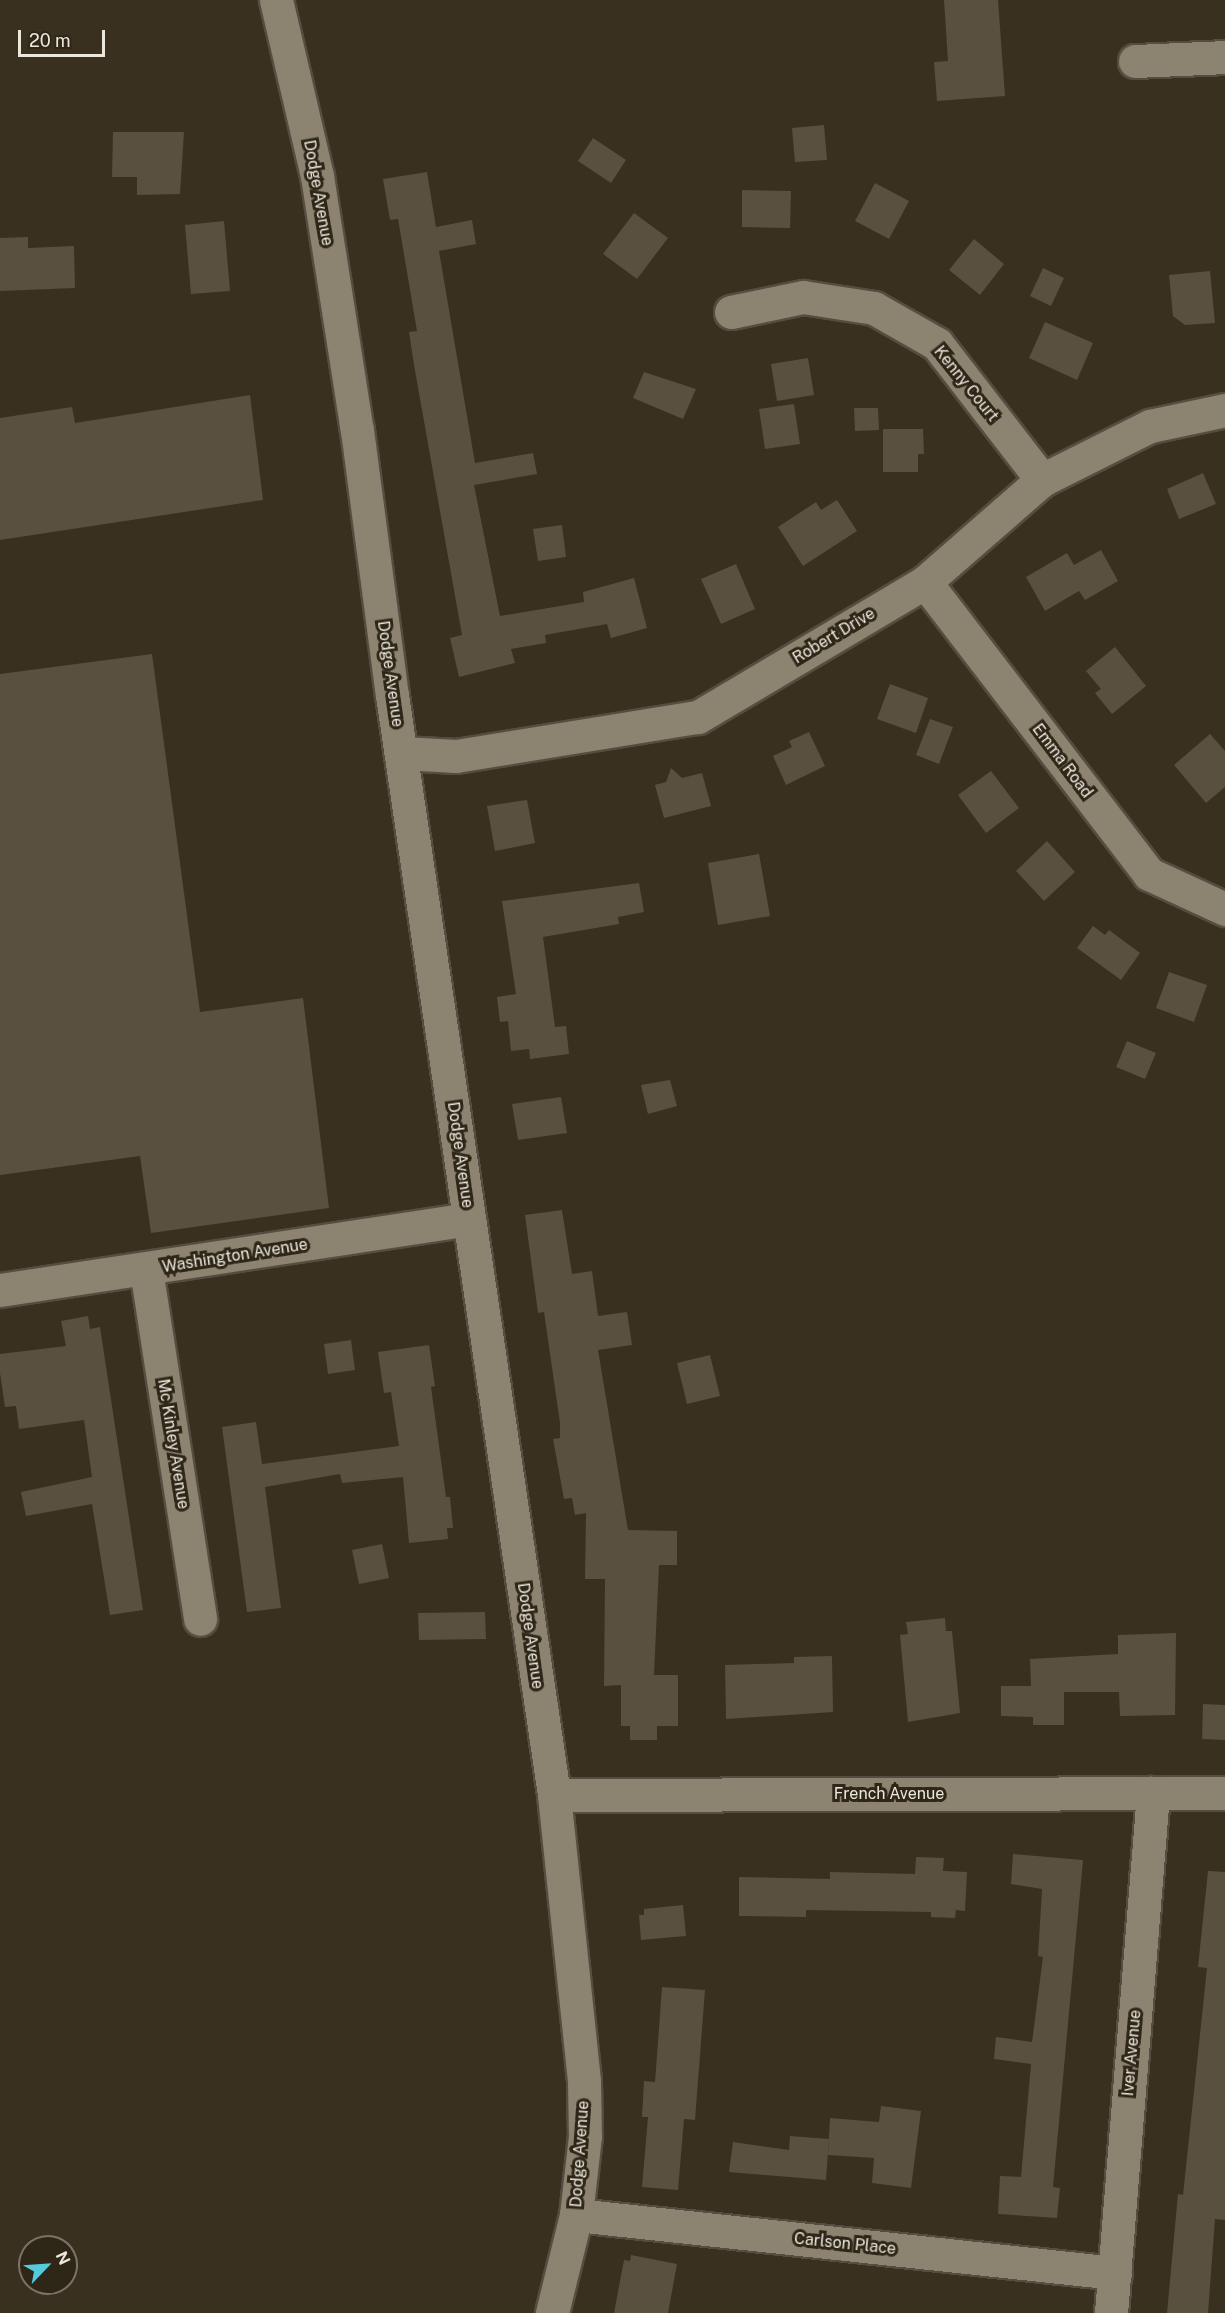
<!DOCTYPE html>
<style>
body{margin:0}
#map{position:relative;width:1225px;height:2313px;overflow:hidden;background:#393020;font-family:"Public Sans",sans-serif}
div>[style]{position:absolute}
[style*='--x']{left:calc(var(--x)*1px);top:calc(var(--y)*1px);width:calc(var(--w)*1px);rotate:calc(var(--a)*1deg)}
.building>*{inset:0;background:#59503f}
.roads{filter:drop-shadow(2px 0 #554e40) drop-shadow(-2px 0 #554e40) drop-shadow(0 2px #554e40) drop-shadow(0 -2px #554e40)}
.minor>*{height:33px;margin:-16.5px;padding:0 16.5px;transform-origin:16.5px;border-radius:16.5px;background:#8c8371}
.secondary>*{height:33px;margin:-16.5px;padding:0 16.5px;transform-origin:16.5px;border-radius:16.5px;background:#8c8371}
span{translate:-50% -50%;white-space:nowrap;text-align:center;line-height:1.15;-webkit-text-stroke:6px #2e2617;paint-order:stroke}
.street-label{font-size:16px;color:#ece7dd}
.north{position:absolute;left:18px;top:2235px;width:60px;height:60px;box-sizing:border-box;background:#2e2617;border:2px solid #7a7366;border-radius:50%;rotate:65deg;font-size:16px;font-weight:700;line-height:24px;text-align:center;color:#ece7dd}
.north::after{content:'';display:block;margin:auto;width:21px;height:27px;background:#55cadf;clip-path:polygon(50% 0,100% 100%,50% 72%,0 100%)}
.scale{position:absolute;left:18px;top:30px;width:87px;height:27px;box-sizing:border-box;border:3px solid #ece7dd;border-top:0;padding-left:8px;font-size:18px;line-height:21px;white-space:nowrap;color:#ece7dd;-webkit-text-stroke:4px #2e2617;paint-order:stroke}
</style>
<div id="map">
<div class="building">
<div style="clip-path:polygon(944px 0,998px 0,1005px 96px,937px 101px,934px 62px,948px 61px)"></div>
<div style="clip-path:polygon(824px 125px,827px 160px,795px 162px,792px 128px)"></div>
<div style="clip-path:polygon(113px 132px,184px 132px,180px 194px,137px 195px,137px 177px,112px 177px)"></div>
<div style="clip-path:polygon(593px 138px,626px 160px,611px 183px,578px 161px)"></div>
<div style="clip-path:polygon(427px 172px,436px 227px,472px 220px,476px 244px,439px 251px,475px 463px,533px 453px,537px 474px,474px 485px,500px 616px,584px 602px,583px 592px,634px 578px,647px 628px,611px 638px,607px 624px,545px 635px,546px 643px,511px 649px,515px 663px,459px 677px,450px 638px,462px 635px,414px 365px,409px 332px,417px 331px,398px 219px,390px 220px,383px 179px)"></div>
<div style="clip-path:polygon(875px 183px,909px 201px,889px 239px,855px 221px)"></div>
<div style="clip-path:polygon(742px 190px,791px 191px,790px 228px,742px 227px)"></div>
<div style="clip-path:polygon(634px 213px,668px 238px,637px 279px,603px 254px)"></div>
<div style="clip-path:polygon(224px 221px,230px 291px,191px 294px,185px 225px)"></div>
<div style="clip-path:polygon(28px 237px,28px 248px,74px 246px,75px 288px,0 291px,0 238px)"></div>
<div style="clip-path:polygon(974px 239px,1004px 264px,980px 295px,949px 270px)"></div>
<div style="clip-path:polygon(1043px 268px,1064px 278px,1051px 306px,1030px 296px)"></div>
<div style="clip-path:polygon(1210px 271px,1215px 323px,1185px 325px,1173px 316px,1169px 275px)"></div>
<div style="clip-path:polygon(1045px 322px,1093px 343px,1077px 380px,1029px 358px)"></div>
<div style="clip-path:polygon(808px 358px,814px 395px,777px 401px,771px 364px)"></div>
<div style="clip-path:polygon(644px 372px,696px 389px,683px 419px,633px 398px)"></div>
<div style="clip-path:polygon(250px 395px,263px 500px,0 540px,0 418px,72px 407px,75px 423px)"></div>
<div style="clip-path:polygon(794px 404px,800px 444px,765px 449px,759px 409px)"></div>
<div style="clip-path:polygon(854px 408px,878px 408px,879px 430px,855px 431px)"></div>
<div style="clip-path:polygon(883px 429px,923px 429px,924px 454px,918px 454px,918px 472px,883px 472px)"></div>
<div style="clip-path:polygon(1203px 473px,1216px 504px,1179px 519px,1167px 489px)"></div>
<div style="clip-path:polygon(837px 500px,857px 531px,803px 566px,778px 527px,816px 502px,821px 510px)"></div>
<div style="clip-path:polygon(562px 525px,566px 557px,538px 561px,533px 529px)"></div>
<div style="clip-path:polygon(1101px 550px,1118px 581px,1085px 600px,1079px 591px,1045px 611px,1026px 577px,1067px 553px,1074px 565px)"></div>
<div style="clip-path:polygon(736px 564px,755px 609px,721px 624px,701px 579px)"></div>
<div style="clip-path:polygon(1115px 647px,1146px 686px,1112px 714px,1095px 693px,1101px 689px,1086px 671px)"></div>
<div style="clip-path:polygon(152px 654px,200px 1012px,303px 998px,329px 1208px,151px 1233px,140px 1156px,0 1175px,0 674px)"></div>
<div style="clip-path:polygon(890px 684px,928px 698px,916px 733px,877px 719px)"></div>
<div style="clip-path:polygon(930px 719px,953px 727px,939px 764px,916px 755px)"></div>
<div style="clip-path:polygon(809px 732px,825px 766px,786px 785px,773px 756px,792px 747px,789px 741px)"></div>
<div style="clip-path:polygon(1210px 734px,1225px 751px,1225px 787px,1206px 803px,1174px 765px)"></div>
<div style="clip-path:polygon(671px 768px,682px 778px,702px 773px,711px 806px,664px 818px,655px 785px,666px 782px)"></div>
<div style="clip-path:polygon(991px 771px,1019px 808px,986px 833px,958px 795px)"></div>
<div style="clip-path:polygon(527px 800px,535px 843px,495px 851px,487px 806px)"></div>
<div style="clip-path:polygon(1047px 841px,1075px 872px,1044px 901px,1016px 871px)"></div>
<div style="clip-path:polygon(759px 854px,770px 916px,718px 925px,708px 863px)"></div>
<div style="clip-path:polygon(639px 883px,644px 912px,618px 917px,619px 924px,543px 937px,555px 1027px,566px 1026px,569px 1054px,530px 1059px,529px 1049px,511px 1051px,508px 1021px,500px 1022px,497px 997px,516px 994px,502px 901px)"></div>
<div style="clip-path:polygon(1093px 926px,1105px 935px,1109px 930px,1140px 953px,1121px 980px,1077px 948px)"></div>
<div style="clip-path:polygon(1169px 972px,1207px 985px,1194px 1022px,1156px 1008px)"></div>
<div style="clip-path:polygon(1127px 1041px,1156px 1053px,1145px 1079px,1116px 1067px)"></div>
<div style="clip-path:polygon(670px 1080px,677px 1106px,648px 1114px,641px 1085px)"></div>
<div style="clip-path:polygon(561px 1097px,567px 1133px,518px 1140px,512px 1104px)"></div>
<div style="clip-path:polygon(562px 1210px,572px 1274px,592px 1271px,598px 1316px,627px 1312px,632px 1345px,598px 1350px,628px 1530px,677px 1531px,677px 1565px,659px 1565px,654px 1675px,678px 1675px,678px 1726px,657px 1726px,657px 1740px,630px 1740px,630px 1726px,621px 1726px,621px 1685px,604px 1686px,605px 1579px,585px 1579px,586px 1513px,575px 1515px,572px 1498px,564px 1499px,553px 1439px,560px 1438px,560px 1423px,544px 1312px,538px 1313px,525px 1215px)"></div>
<div style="clip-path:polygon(88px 1316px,90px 1329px,100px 1327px,143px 1610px,110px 1615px,92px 1504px,26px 1516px,21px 1492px,92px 1477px,84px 1420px,19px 1429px,16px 1406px,5px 1407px,0 1373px,0 1354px,66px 1346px,61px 1321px)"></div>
<div style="clip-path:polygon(351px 1340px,355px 1370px,328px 1374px,324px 1344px)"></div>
<div style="clip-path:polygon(429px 1345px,435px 1386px,431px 1387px,446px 1497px,450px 1497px,453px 1528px,447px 1528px,448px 1539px,409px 1543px,403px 1477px,342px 1483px,340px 1474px,265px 1487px,281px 1608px,247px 1612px,222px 1427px,256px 1422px,262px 1464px,399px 1446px,391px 1392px,384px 1393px,378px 1352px)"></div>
<div style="clip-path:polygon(710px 1355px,720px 1396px,687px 1404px,677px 1363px)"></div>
<div style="clip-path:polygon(382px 1544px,389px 1578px,359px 1584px,352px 1550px)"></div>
<div style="clip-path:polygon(485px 1612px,486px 1639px,419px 1640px,418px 1613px)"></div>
<div style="clip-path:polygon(945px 1618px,946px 1631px,952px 1631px,960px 1713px,908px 1722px,900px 1635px,908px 1634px,906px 1622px)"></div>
<div style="clip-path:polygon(1176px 1633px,1175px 1715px,1120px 1716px,1119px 1692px,1064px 1692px,1064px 1725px,1033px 1725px,1033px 1717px,1001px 1716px,1001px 1686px,1031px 1686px,1030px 1659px,1118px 1654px,1118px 1635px)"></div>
<div style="clip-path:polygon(832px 1656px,833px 1712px,726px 1719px,725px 1665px,794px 1663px,794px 1657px)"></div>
<div style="clip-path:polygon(1203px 1704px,1225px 1705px,1225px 1740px,1202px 1739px)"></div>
<div style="clip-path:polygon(1013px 1854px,1083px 1860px,1053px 2187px,1060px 2188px,1057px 2218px,998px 2214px,1000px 2176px,1021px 2177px,1031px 2064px,994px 2059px,996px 2037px,1032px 2042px,1043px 1957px,1038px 1956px,1042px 1889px,1011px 1884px)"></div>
<div style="clip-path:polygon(916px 1857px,944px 1858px,943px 1871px,967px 1872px,965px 1911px,956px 1910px,955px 1918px,931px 1917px,931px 1912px,806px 1910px,806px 1917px,739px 1916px,739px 1877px,830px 1879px,830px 1872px,915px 1874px)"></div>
<div style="clip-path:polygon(1208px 1871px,1225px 1872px,1225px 2220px,1215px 2219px,1208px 2313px,1167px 2313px,1178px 2194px,1183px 2195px,1207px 1968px,1198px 1967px)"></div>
<div style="clip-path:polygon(683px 1905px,686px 1936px,641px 1940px,639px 1915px,644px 1915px,644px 1909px)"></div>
<div style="clip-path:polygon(662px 1987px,705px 1990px,695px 2120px,684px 2119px,678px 2190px,642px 2187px,648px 2117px,642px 2117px,644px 2081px,655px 2082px)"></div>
<div style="clip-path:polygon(881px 2106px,921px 2111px,911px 2188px,872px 2183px,874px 2158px,828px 2155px,830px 2118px,879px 2122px)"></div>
<div style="clip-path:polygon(790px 2136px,829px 2139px,826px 2180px,729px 2172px,733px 2142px,789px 2150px)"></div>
<div style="clip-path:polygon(631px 2255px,677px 2264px,668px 2313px,614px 2313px,624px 2260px,630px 2261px)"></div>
</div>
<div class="roads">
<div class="minor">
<div style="--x:1135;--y:61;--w:90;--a:-2.5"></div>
<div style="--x:731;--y:312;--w:74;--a:-11.8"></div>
<div style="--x:803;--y:297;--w:72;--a:8.8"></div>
<div style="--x:874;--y:308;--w:73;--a:29.7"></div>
<div style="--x:937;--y:344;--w:172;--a:52.3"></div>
<div style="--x:925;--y:582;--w:368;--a:52.5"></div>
<div style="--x:1149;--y:874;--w:84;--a:24.7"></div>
<div style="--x:402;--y:753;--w:54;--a:3.2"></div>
<div style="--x:456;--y:756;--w:245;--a:-9.2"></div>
<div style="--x:698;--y:717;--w:264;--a:-30.7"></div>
<div style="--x:925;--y:582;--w:155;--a:-41.1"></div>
<div style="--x:1042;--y:480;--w:121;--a:-26.6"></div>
<div style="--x:1150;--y:426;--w:77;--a:-12"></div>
<div style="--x:146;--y:1269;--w:354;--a:81.2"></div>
<div style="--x:0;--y:1290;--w:474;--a:-8.6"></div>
<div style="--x:554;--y:1795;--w:671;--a:-0.17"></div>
<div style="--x:576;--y:2215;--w:542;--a:6.14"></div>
<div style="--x:1111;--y:2313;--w:522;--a:-85.38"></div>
</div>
<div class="secondary">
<div style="--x:276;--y:0;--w:181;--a:76.9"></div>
<div style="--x:317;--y:176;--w:257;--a:81.1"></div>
<div style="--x:357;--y:430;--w:267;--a:82.5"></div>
<div style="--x:392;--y:695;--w:1112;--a:81.62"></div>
<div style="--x:554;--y:1795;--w:288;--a:84"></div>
<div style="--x:584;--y:2081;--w:55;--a:89"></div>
<div style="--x:585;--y:2136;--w:80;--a:96.5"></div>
<div style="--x:576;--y:2215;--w:101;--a:103.8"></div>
</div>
</div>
<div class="street-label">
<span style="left:318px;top:193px;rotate:80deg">Dodge Avenue</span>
<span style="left:966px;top:384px;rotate:51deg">Kenny Court</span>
<span style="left:834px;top:636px;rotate:-31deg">Robert Drive</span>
<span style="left:390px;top:674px;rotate:82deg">Dodge Avenue</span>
<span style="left:1062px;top:761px;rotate:53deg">Emma Road</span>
<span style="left:460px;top:1155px;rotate:82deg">Dodge Avenue</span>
<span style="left:235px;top:1256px;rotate:-9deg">Washington Avenue</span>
<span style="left:173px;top:1444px;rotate:81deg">Mc Kinley Avenue</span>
<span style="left:530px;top:1636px;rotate:82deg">Dodge Avenue</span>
<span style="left:889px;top:1794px">French Avenue</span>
<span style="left:1132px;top:2053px;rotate:-85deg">Iver Avenue</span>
<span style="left:580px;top:2154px;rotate:-86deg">Dodge Avenue</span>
<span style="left:845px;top:2244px;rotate:6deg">Carlson Place</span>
</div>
<div class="north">N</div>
<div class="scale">20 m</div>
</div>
